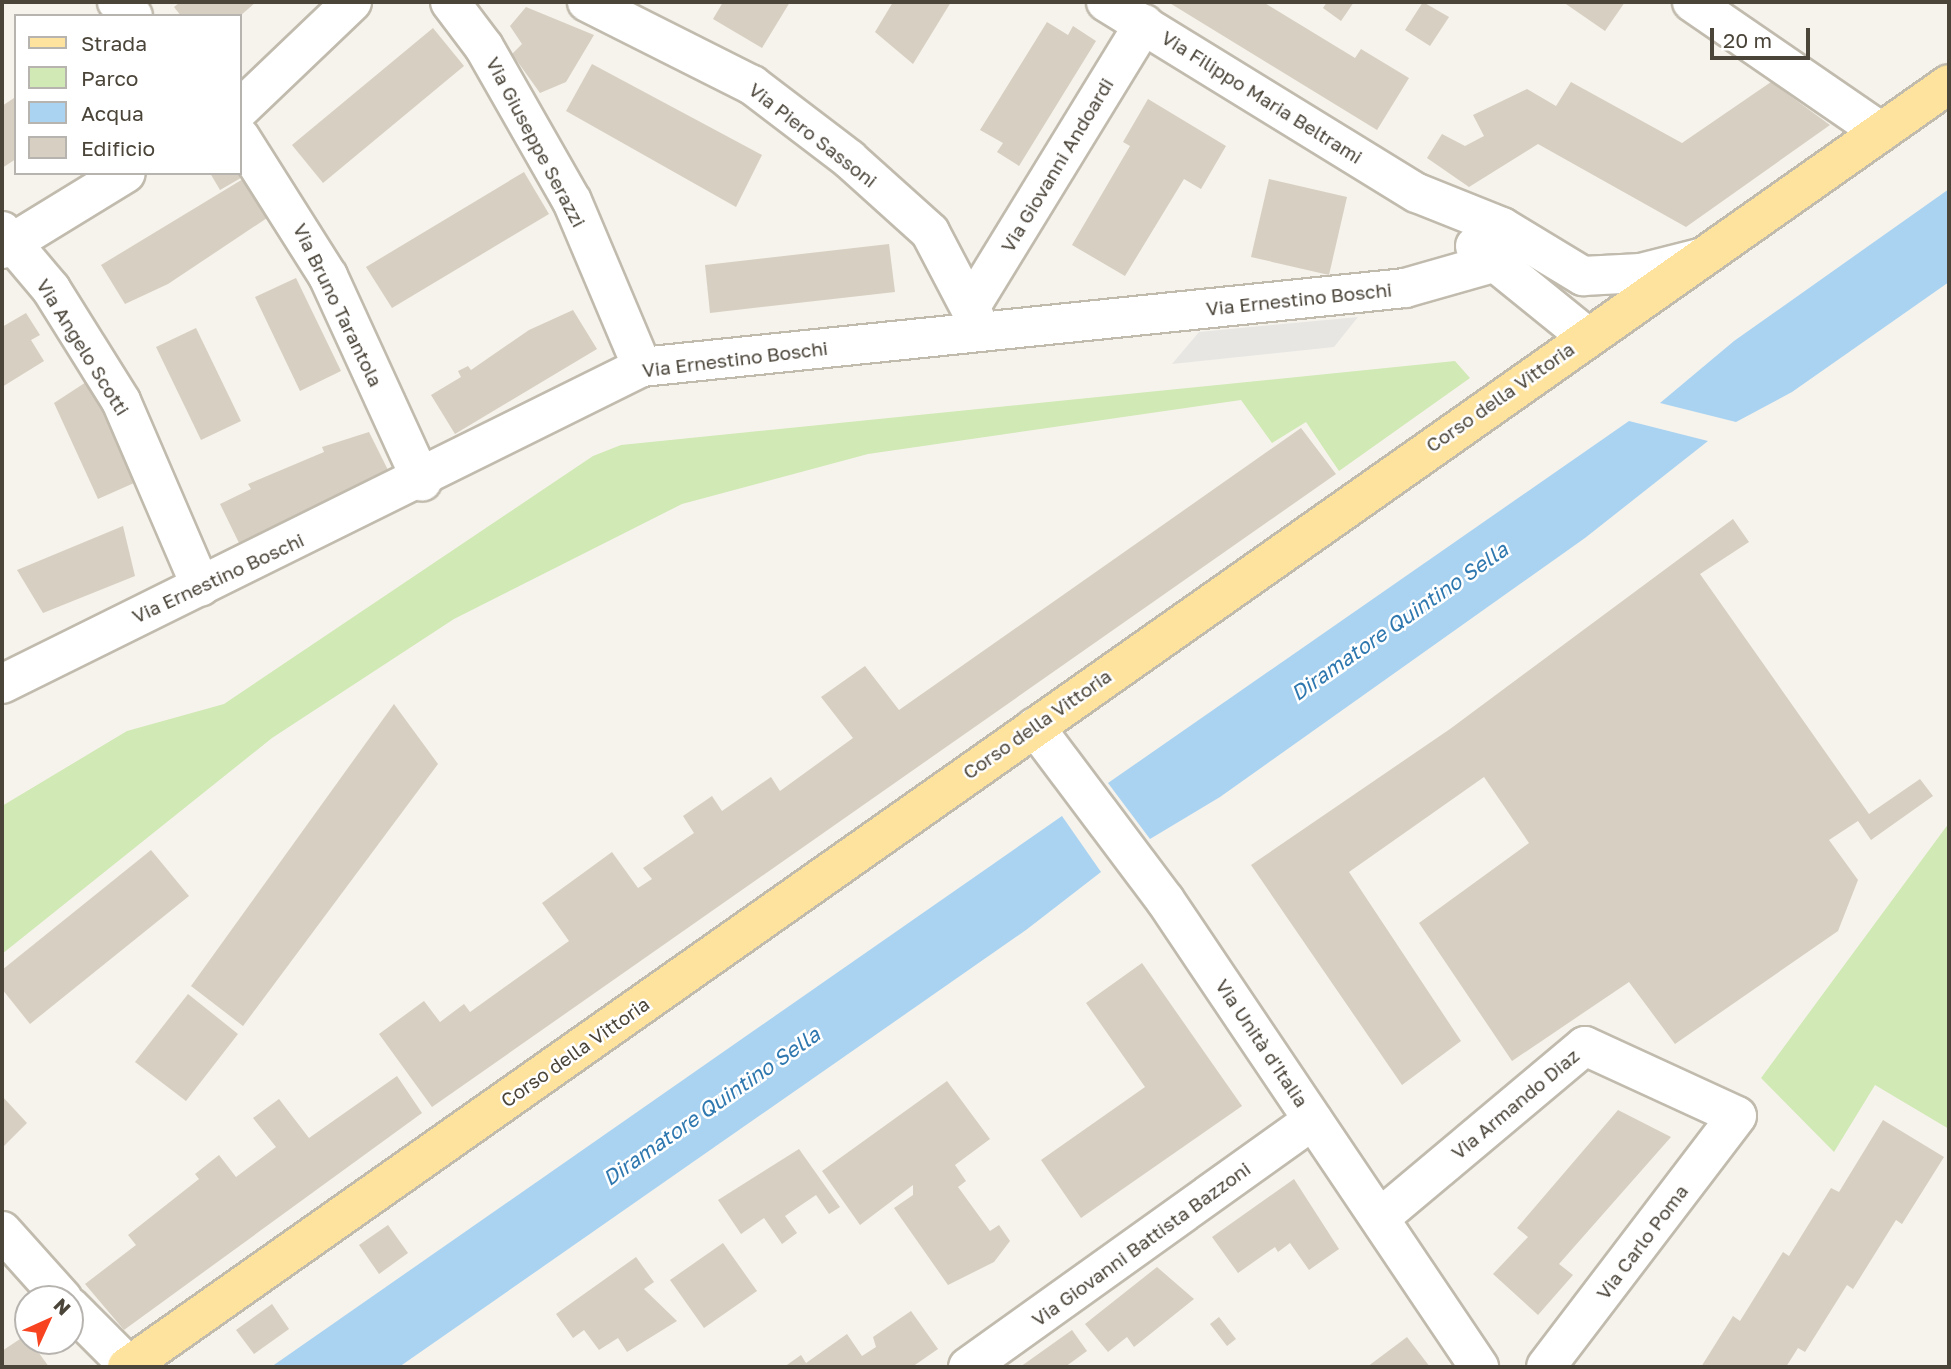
<!DOCTYPE html>
<meta charset="utf-8">
<style>
body{margin:0}
#map{position:relative;width:1951px;height:1369px;overflow:hidden;background:#f6f3ec;font-family:"Golos Text",sans-serif}
div>[style]{position:absolute}
[style*='--x']{left:calc(var(--x)*1px);top:calc(var(--y)*1px);width:calc(var(--w)*1px);rotate:calc(var(--a)*1deg)}
.green>*{inset:0;background:#d1e9b5}
.parking>*{inset:0;background:#e7e6e3}
.water>*{inset:0;background:#aad3f1}
.building>*{inset:0;background:#d7cfc1}
.roads{filter:drop-shadow(2px 0 #c1bbae) drop-shadow(-2px 0 #c1bbae) drop-shadow(0 2px #c1bbae) drop-shadow(0 -2px #c1bbae)}
.minor>*{height:38px;margin:-19px;padding:0 19px;transform-origin:19px;border-radius:19px;background:#fff}
.major>*{height:38px;margin:-19px;padding:0 19px;transform-origin:19px;border-radius:19px;background:#fde39d}
span{translate:-50% -50%;white-space:nowrap;text-align:center;line-height:1.15;-webkit-text-stroke:5px #fff;paint-order:stroke}
.street-label{font-size:19px;color:#4a4439}
.water-label{font-size:21px;color:#2f78af;font-style:italic}
.frame{position:absolute;inset:0;border:4px solid #4a4439;pointer-events:none}
.legend{position:absolute;left:14px;top:14px;width:228px;height:161px;box-sizing:border-box;background:#fff;border:2px solid #b7b4b0;margin:0;padding:9px 12px;list-style:none;font-size:21px;color:#4a4439}
.legend li{display:flex;align-items:center;gap:14px;height:35px}
.legend b{width:35px;border:2px solid #b7b4b0}
.north{position:absolute;left:14px;top:1285px;width:70px;height:70px;box-sizing:border-box;background:#fff;border:2px solid #b7b4b0;border-radius:50%;rotate:45deg;font-size:19px;font-weight:700;line-height:28px;text-align:center;color:#4a4439}
.north::after{content:'';display:block;margin:auto;width:24px;height:32px;background:#f84320;clip-path:polygon(50% 0,100% 100%,50% 72%,0 100%)}
.scale{position:absolute;left:1710px;top:28px;width:100px;height:32px;box-sizing:border-box;border:4px solid #4a4439;border-top:0;padding-left:9px;font-size:21px;line-height:24px;white-space:nowrap;color:#4a4439;-webkit-text-stroke:5px #fff;paint-order:stroke}
</style>
<div id="map">
<div class="green">
<div style="clip-path:polygon(1455px 361px,1470px 378px,1339px 471px,1306px 422px,1272px 443px,1241px 400px,868px 454px,682px 504px,454px 619px,272px 738px,2px 954px,2px 806px,127px 731px,224px 704px,593px 456px,621px 445px)"></div>
<div style="clip-path:polygon(1949px 823px,1949px 1129px,1875px 1085px,1834px 1152px,1761px 1078px)"></div>
</div>
<div class="parking">
<div style="clip-path:polygon(1358px 317px,1334px 347px,1172px 364px,1199px 332px)"></div>
</div>
<div class="water">
<div style="clip-path:polygon(1949px 189px,1949px 282px,1792px 392px,1736px 422px,1660px 403px,1734px 341px)"></div>
<div style="clip-path:polygon(1629px 421px,1708px 441px,1585px 538px,1220px 797px,1150px 839px,1108px 783px)"></div>
<div style="clip-path:polygon(1062px 816px,1101px 872px,1026px 930px,399px 1367px,271px 1367px)"></div>
</div>
<div class="building">
<div style="clip-path:polygon(180px 2px,256px 2px,240px 16px,181px 16px,174px 7px)"></div>
<div style="clip-path:polygon(723px 2px,790px 2px,762px 48px,713px 19px)"></div>
<div style="clip-path:polygon(893px 2px,951px 2px,913px 64px,875px 32px)"></div>
<div style="clip-path:polygon(1168px 2px,1263px 2px,1355px 58px,1361px 49px,1409px 78px,1377px 130px)"></div>
<div style="clip-path:polygon(1327px 2px,1354px 2px,1341px 21px,1323px 8px)"></div>
<div style="clip-path:polygon(1423px 2px,1449px 17px,1430px 46px,1405px 30px)"></div>
<div style="clip-path:polygon(1563px 2px,1625px 2px,1605px 31px)"></div>
<div style="clip-path:polygon(526px 7px,594px 35px,566px 82px,540px 93px,512px 54px,522px 44px,510px 26px)"></div>
<div style="clip-path:polygon(1047px 22px,1068px 35px,1073px 26px,1096px 41px,1019px 166px,997px 152px,1003px 143px,980px 130px)"></div>
<div style="clip-path:polygon(433px 28px,464px 66px,323px 183px,292px 145px)"></div>
<div style="clip-path:polygon(592px 64px,762px 155px,736px 207px,566px 111px)"></div>
<div style="clip-path:polygon(1571px 82px,1682px 143px,1771px 82px,1830px 125px,1686px 227px,1538px 144px,1469px 187px,1427px 158px,1442px 134px,1465px 146px,1484px 136px,1473px 115px,1527px 89px,1556px 106px)"></div>
<div style="clip-path:polygon(14px 98px,16px 159px,2px 168px,2px 106px)"></div>
<div style="clip-path:polygon(1148px 99px,1226px 146px,1201px 189px,1184px 179px,1125px 276px,1072px 245px,1130px 146px,1123px 142px)"></div>
<div style="clip-path:polygon(240px 145px,258px 168px,220px 190px,210px 173px,240px 173px)"></div>
<div style="clip-path:polygon(524px 172px,549px 214px,392px 308px,366px 267px)"></div>
<div style="clip-path:polygon(243px 179px,267px 218px,168px 284px,125px 304px,101px 265px)"></div>
<div style="clip-path:polygon(1269px 179px,1347px 197px,1329px 275px,1251px 257px)"></div>
<div style="clip-path:polygon(889px 244px,895px 292px,710px 313px,705px 265px)"></div>
<div style="clip-path:polygon(296px 278px,341px 371px,300px 391px,255px 297px)"></div>
<div style="clip-path:polygon(573px 310px,597px 349px,455px 434px,431px 395px,461px 377px,458px 371px,468px 366px,471px 370px,529px 330px)"></div>
<div style="clip-path:polygon(26px 313px,40px 335px,31px 340px,44px 361px,2px 387px,2px 327px)"></div>
<div style="clip-path:polygon(196px 328px,241px 421px,201px 440px,156px 347px)"></div>
<div style="clip-path:polygon(100px 373px,143px 479px,98px 499px,54px 403px)"></div>
<div style="clip-path:polygon(1301px 428px,1336px 474px,432px 1107px,379px 1034px,424px 1001px,440px 1022px,464px 1004px,470px 1012px,569px 941px,542px 903px,612px 852px,638px 888px,652px 879px,643px 868px,694px 833px,683px 816px,712px 796px,722px 811px,771px 777px,780px 791px,853px 738px,821px 697px,865px 666px,899px 710px)"></div>
<div style="clip-path:polygon(369px 432px,389px 472px,240px 545px,220px 504px,251px 489px,248px 484px,324px 452px,322px 447px)"></div>
<div style="clip-path:polygon(1733px 519px,1749px 542px,1700px 574px,1869px 814px,1920px 779px,1933px 796px,1871px 840px,1858px 821px,1829px 840px,1858px 880px,1838px 931px,1675px 1044px,1629px 982px,1512px 1061px,1419px 923px,1529px 843px,1484px 777px,1349px 872px,1461px 1041px,1402px 1085px,1251px 865px,1450px 729px)"></div>
<div style="clip-path:polygon(123px 526px,135px 576px,43px 613px,17px 570px)"></div>
<div style="clip-path:polygon(394px 704px,438px 764px,243px 1026px,191px 986px)"></div>
<div style="clip-path:polygon(151px 850px,189px 896px,30px 1024px,2px 989px,2px 970px)"></div>
<div style="clip-path:polygon(1142px 963px,1242px 1106px,1081px 1218px,1041px 1160px,1145px 1087px,1086px 1003px)"></div>
<div style="clip-path:polygon(188px 994px,238px 1034px,186px 1101px,135px 1062px)"></div>
<div style="clip-path:polygon(397px 1076px,422px 1113px,124px 1330px,85px 1284px,136px 1245px,128px 1235px,199px 1179px,195px 1174px,219px 1155px,236px 1177px,276px 1147px,253px 1118px,279px 1099px,309px 1138px)"></div>
<div style="clip-path:polygon(947px 1081px,990px 1139px,955px 1165px,966px 1181px,958px 1187px,990px 1231px,999px 1225px,1010px 1241px,994px 1262px,948px 1285px,894px 1208px,913px 1195px,913px 1185px,860px 1225px,822px 1171px)"></div>
<div style="clip-path:polygon(2px 1096px,27px 1123px,2px 1148px)"></div>
<div style="clip-path:polygon(1618px 1110px,1671px 1137px,1559px 1264px,1573px 1275px,1538px 1315px,1493px 1274px,1528px 1237px,1517px 1228px)"></div>
<div style="clip-path:polygon(1883px 1120px,1944px 1157px,1902px 1224px,1896px 1220px,1853px 1289px,1847px 1285px,1805px 1352px,1798px 1348px,1786px 1367px,1701px 1367px,1733px 1316px,1740px 1321px,1783px 1252px,1789px 1256px,1831px 1188px,1839px 1192px)"></div>
<div style="clip-path:polygon(799px 1149px,840px 1207px,829px 1214px,816px 1195px,785px 1216px,797px 1233px,782px 1244px,764px 1218px,741px 1234px,718px 1200px)"></div>
<div style="clip-path:polygon(1294px 1179px,1339px 1249px,1309px 1270px,1290px 1243px,1278px 1252px,1275px 1247px,1238px 1273px,1212px 1237px)"></div>
<div style="clip-path:polygon(388px 1225px,408px 1253px,379px 1274px,359px 1245px)"></div>
<div style="clip-path:polygon(723px 1243px,757px 1291px,704px 1328px,670px 1280px)"></div>
<div style="clip-path:polygon(636px 1257px,654px 1282px,644px 1289px,677px 1321px,627px 1352px,618px 1338px,599px 1350px,584px 1330px,573px 1338px,556px 1314px)"></div>
<div style="clip-path:polygon(1157px 1267px,1194px 1299px,1134px 1347px,1127px 1337px,1108px 1352px,1085px 1324px)"></div>
<div style="clip-path:polygon(272px 1304px,289px 1329px,254px 1354px,236px 1330px)"></div>
<div style="clip-path:polygon(911px 1311px,938px 1349px,912px 1367px,784px 1367px,801px 1355px,806px 1363px,847px 1334px,862px 1356px,876px 1347px,873px 1337px)"></div>
<div style="clip-path:polygon(1219px 1317px,1236px 1339px,1227px 1346px,1210px 1324px)"></div>
<div style="clip-path:polygon(1072px 1330px,1087px 1351px,1065px 1367px,1020px 1367px)"></div>
<div style="clip-path:polygon(26px 1335px,49px 1367px,2px 1367px,2px 1351px)"></div>
<div style="clip-path:polygon(1407px 1337px,1430px 1367px,1367px 1367px)"></div>
</div>
<div class="roads">
<div class="minor">
<div style="--x:117;--y:2;--w:21;--a:41"></div>
<div style="--x:450;--y:2;--w:56;--a:52.9"></div>
<div style="--x:484;--y:47;--w:177;--a:60.3"></div>
<div style="--x:572;--y:201;--w:180;--a:67.1"></div>
<div style="--x:587;--y:2;--w:185;--a:26.7"></div>
<div style="--x:752;--y:85;--w:122;--a:37.3"></div>
<div style="--x:849;--y:159;--w:109;--a:42"></div>
<div style="--x:930;--y:232;--w:112;--a:62.3"></div>
<div style="--x:1106;--y:2;--w:365;--a:31.6"></div>
<div style="--x:1417;--y:193;--w:92;--a:21.8"></div>
<div style="--x:1502;--y:227;--w:95;--a:31.2"></div>
<div style="--x:1583;--y:276;--w:58;--a:-3"></div>
<div style="--x:1641;--y:273;--w:61;--a:-14.3"></div>
<div style="--x:1692;--y:2;--w:229;--a:34.5"></div>
<div style="--x:240;--y:109;--w:155;--a:-43.7"></div>
<div style="--x:240;--y:137;--w:165;--a:57.7"></div>
<div style="--x:328;--y:276;--w:226;--a:65.4"></div>
<div style="--x:2;--y:231;--w:76;--a:49.8"></div>
<div style="--x:51;--y:289;--w:132;--a:58"></div>
<div style="--x:121;--y:401;--w:202;--a:66.7"></div>
<div style="--x:1475;--y:246;--w:143;--a:39"></div>
<div style="--x:2;--y:249;--w:145;--a:-31.5"></div>
<div style="--x:971;--y:306;--w:331;--a:-58.5"></div>
<div style="--x:2;--y:684;--w:714;--a:-26.35"></div>
<div style="--x:642;--y:367;--w:767;--a:-5.91"></div>
<div style="--x:1405;--y:288;--w:91;--a:-15.9"></div>
<div style="--x:1035;--y:727;--w:216;--a:53.1"></div>
<div style="--x:1165;--y:900;--w:563;--a:56.08"></div>
<div style="--x:1381;--y:1217;--w:266;--a:-40"></div>
<div style="--x:1585;--y:1046;--w:167;--a:24.7"></div>
<div style="--x:1737;--y:1116;--w:315;--a:127.3"></div>
<div style="--x:2;--y:1231;--w:91;--a:48.1"></div>
<div style="--x:70;--y:1307;--w:85;--a:45"></div>
<div style="--x:968;--y:1367;--w:424;--a:-35.6"></div>
</div>
<div class="major">
<div style="--x:127;--y:1367;--w:2228;--a:-35.15"></div>
</div>
</div>
<div class="street-label">
<span style="left:1262px;top:97px;rotate:32deg">Via Filippo Maria Beltrami</span>
<span style="left:813px;top:135px;rotate:38deg">Via Piero Sassoni</span>
<span style="left:536px;top:142px;rotate:62deg">Via Giuseppe Serazzi</span>
<span style="left:1057px;top:165px;rotate:-59deg">Via Giovanni Andoardi</span>
<span style="left:1299px;top:299px;rotate:-6deg">Via Ernestino Boschi</span>
<span style="left:338px;top:305px;rotate:64deg">Via Bruno Tarantola</span>
<span style="left:83px;top:347px;rotate:58deg">Via Angelo Scotti</span>
<span style="left:735px;top:359px;rotate:-7deg">Via Ernestino Boschi</span>
<span style="left:1500px;top:397px;rotate:-35deg">Corso della Vittoria</span>
<span style="left:218px;top:578px;rotate:-25deg">Via Ernestino Boschi</span>
<span style="left:1037px;top:724px;rotate:-35deg">Corso della Vittoria</span>
<span style="left:1262px;top:1043px;rotate:56deg">Via Unità d'Italia</span>
<span style="left:575px;top:1052px;rotate:-35deg">Corso della Vittoria</span>
<span style="left:1515px;top:1104px;rotate:-40deg">Via Armando Diaz</span>
<span style="left:1642px;top:1242px;rotate:-53deg">Via Carlo Poma</span>
<span style="left:1141px;top:1244px;rotate:-36deg">Via Giovanni Battista Bazzoni</span>
</div>
<div class="water-label">
<span style="left:1399px;top:621px;rotate:-35deg">Diramatore Quintino Sella</span>
<span style="left:711px;top:1106px;rotate:-35deg">Diramatore Quintino Sella</span>
</div>
<div class="frame"></div>
<ul class="legend">
<li><b style="height:9px;background:#fde39d"></b>Strada</li>
<li><b style="height:19px;background:#d1e9b5"></b>Parco</li>
<li><b style="height:19px;background:#aad3f1"></b>Acqua</li>
<li><b style="height:19px;background:#d7cfc1"></b>Edificio</li>
</ul>
<div class="north">N</div>
<div class="scale">20 m</div>
</div>
